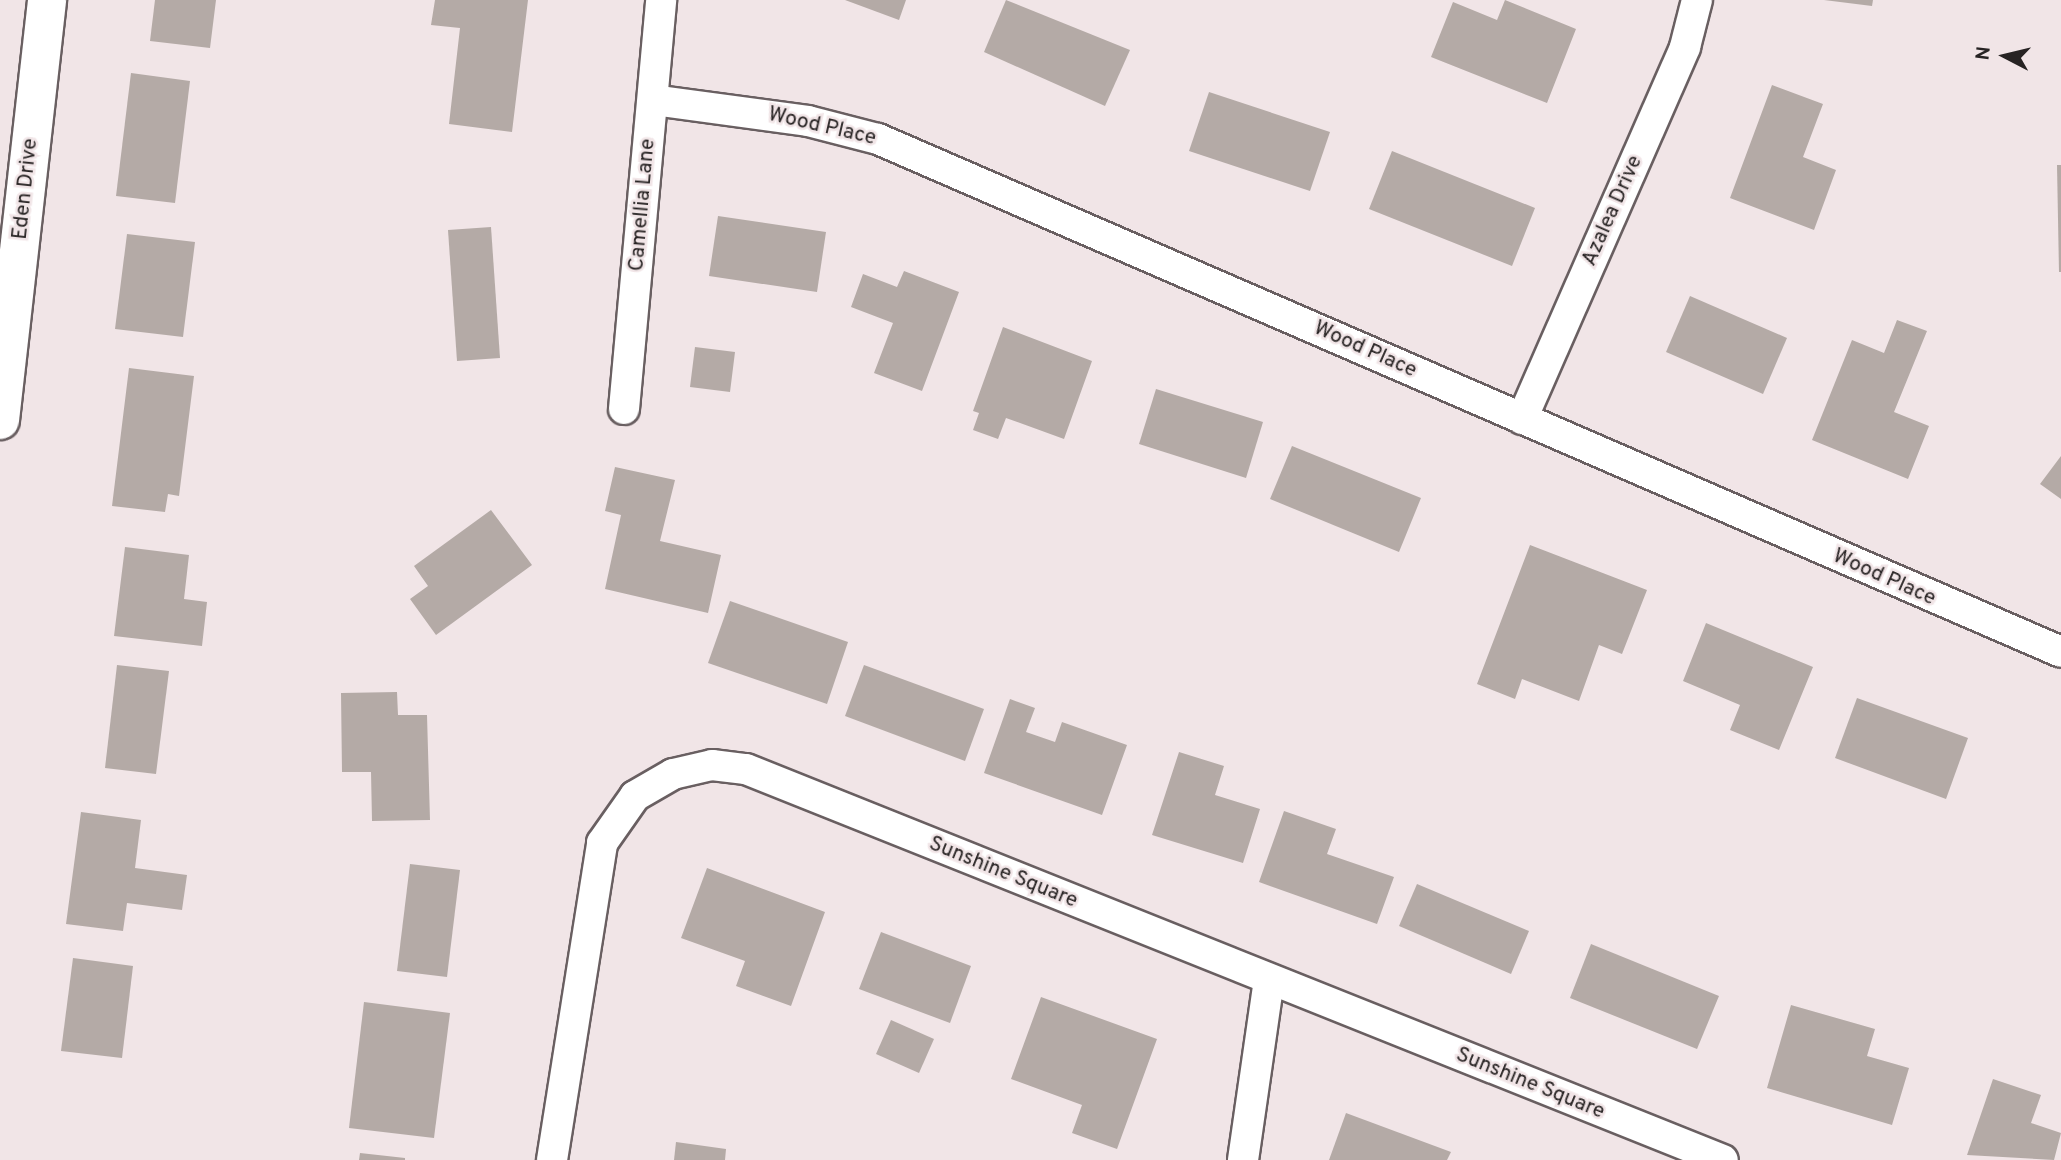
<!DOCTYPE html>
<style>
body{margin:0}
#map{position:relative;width:2061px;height:1160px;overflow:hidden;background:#f1e5e7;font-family:Overpass,sans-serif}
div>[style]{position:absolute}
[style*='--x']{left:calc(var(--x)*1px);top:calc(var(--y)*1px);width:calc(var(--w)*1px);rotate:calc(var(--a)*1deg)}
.building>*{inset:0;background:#b4aaa6}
.roads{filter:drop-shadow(2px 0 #695f61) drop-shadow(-2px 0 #695f61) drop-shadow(0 2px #695f61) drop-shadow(0 -2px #695f61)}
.street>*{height:30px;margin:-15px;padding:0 15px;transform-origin:15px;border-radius:15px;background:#fff}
.secondary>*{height:38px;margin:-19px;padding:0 19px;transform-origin:19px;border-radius:19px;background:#fff}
span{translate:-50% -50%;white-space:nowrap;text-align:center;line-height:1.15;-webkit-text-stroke:5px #f1e5e7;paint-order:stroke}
.street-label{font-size:21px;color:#272323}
.north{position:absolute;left:1970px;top:21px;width:70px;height:70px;-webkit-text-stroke:5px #f1e5e7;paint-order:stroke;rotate:277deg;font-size:19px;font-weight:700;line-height:28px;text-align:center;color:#272323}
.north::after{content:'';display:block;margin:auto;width:24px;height:32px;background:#272323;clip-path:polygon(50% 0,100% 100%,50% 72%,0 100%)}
</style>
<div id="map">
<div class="building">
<div style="clip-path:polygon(155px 0,216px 0,210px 48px,150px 41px)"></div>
<div style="clip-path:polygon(435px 0,528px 0,512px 132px,449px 124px,460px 28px,431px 25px)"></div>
<div style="clip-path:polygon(845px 0,906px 0,899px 20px)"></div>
<div style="clip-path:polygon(1006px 0,1130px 50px,1105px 106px,984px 52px)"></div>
<div style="clip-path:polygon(1505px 0,1576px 29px,1547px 103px,1431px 57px,1453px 2px,1497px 20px)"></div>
<div style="clip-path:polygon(1824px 0,1873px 0,1872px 6px)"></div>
<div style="clip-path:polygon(131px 73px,190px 81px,175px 203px,116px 196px)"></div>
<div style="clip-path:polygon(1772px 85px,1823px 104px,1803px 157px,1836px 170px,1814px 230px,1730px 198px)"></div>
<div style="clip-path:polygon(1209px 92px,1330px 132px,1310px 191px,1189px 151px)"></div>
<div style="clip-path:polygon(1392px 151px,1535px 208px,1512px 266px,1369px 209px)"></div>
<div style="clip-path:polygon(2057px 165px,2061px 165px,2061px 272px,2059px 272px)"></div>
<div style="clip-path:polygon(718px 216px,826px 232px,817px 292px,709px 276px)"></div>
<div style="clip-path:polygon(491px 227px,500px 358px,457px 361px,448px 230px)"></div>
<div style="clip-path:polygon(127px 234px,195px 242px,183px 337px,115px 329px)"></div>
<div style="clip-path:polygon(904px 271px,959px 292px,922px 391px,874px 373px,893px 323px,851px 307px,863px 274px,897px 287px)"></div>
<div style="clip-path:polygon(1690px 296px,1787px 338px,1763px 394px,1666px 352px)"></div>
<div style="clip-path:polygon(1897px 320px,1927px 331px,1894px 412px,1929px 426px,1908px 479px,1812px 440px,1852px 340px,1884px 353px)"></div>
<div style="clip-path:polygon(1003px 327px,1092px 361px,1064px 439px,1006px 418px,998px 439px,973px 430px,979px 413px,973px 411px)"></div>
<div style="clip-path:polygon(695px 347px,735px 352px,730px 392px,690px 387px)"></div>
<div style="clip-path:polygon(129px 368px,194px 376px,179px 496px,168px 494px,165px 512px,112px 506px)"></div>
<div style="clip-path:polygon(1156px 389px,1263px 422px,1246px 478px,1139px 444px)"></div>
<div style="clip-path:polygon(1292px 446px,1421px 498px,1399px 552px,1270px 499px)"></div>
<div style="clip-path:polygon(2061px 456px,2061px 499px,2040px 484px)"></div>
<div style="clip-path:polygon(615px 467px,675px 480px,660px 541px,721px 555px,708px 613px,605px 589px,621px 515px,605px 511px)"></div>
<div style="clip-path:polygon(491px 510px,532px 565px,436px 635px,410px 599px,428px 586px,414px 566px)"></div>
<div style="clip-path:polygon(1530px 545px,1647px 590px,1622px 654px,1599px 645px,1579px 701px,1522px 679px,1515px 699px,1477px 684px)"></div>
<div style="clip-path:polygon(125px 547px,189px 555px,184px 599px,207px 602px,202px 646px,114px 636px)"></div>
<div style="clip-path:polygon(730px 601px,848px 642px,827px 704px,708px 663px)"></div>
<div style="clip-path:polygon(1706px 623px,1813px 667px,1779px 750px,1730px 730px,1740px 705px,1683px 681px)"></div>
<div style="clip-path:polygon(117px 665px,169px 671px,156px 774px,105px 768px)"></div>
<div style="clip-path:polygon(864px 665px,984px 709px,965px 761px,845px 716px)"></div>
<div style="clip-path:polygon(397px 692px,398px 715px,427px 715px,430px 820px,372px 821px,371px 772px,342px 772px,341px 693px)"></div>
<div style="clip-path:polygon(1857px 698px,1968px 738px,1946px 799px,1835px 758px)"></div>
<div style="clip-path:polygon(1010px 699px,1035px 708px,1026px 732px,1055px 742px,1062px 722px,1127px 745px,1102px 815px,984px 773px)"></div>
<div style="clip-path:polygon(1179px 752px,1224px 766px,1215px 795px,1260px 809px,1243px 863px,1152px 835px)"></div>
<div style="clip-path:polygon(1284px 811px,1336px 829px,1327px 854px,1394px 877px,1377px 924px,1259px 882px)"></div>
<div style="clip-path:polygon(81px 812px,141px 820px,135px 868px,187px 875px,182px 910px,127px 903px,123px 931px,66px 924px)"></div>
<div style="clip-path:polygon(410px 864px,460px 870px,447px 977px,397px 971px)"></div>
<div style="clip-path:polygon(707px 868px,825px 912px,791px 1006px,736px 986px,745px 961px,681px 938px)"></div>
<div style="clip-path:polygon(1417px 884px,1529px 931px,1511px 974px,1399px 926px)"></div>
<div style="clip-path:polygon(881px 932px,971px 966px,950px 1023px,859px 989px)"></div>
<div style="clip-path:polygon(1591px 944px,1719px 996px,1697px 1049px,1570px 998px)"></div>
<div style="clip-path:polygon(73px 958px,133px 966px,122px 1058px,61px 1051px)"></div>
<div style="clip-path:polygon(1041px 997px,1157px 1039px,1117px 1149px,1072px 1133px,1082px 1105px,1011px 1079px)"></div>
<div style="clip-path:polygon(364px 1002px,450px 1013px,434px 1138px,349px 1128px)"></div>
<div style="clip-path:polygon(1791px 1005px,1875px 1029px,1867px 1056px,1909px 1068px,1892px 1125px,1767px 1088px)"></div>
<div style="clip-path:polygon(891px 1020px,934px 1039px,919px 1073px,876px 1054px)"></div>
<div style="clip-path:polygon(1993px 1079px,2041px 1095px,2031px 1123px,2061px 1133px,2054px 1160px,1967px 1155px)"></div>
<div style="clip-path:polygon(1346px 1113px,1451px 1152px,1447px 1160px,1329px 1160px)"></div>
<div style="clip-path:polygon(676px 1142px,726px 1149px,725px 1160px,674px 1160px)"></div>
<div style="clip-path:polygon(360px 1153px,405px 1158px,405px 1160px,359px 1160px)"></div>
</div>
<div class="roads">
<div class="street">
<div style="--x:653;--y:100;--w:156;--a:7.7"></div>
<div style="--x:808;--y:121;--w:72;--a:14.4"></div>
<div style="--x:878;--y:139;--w:1289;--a:23.44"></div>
<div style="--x:624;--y:409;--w:411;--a:-84.8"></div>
<div style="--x:1522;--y:419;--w:406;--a:-66.3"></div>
<div style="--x:1685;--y:47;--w:49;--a:-75.7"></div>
<div style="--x:552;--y:1160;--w:321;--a:-81"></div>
<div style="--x:602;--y:843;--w:57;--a:-54.9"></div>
<div style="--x:635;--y:796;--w:44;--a:-30.1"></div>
<div style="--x:673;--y:774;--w:40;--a:-13"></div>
<div style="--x:712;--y:765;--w:34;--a:7"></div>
<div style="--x:746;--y:769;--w:1052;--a:21.81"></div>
<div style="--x:1243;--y:1160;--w:182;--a:-81.8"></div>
</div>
<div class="secondary">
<div style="--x:0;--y:420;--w:423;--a:-83.6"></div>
</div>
</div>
<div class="street-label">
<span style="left:822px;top:127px;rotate:13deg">Wood Place</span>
<span style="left:26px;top:189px;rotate:-84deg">Eden Drive</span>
<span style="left:643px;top:205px;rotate:-85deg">Camellia Lane</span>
<span style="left:1613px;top:211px;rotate:-66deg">Azalea Drive</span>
<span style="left:1365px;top:350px;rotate:24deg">Wood Place</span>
<span style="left:1884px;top:578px;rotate:24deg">Wood Place</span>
<span style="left:1003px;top:873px;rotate:22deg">Sunshine Square</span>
<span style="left:1530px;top:1084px;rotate:22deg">Sunshine Square</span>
</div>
<div class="north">N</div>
</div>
